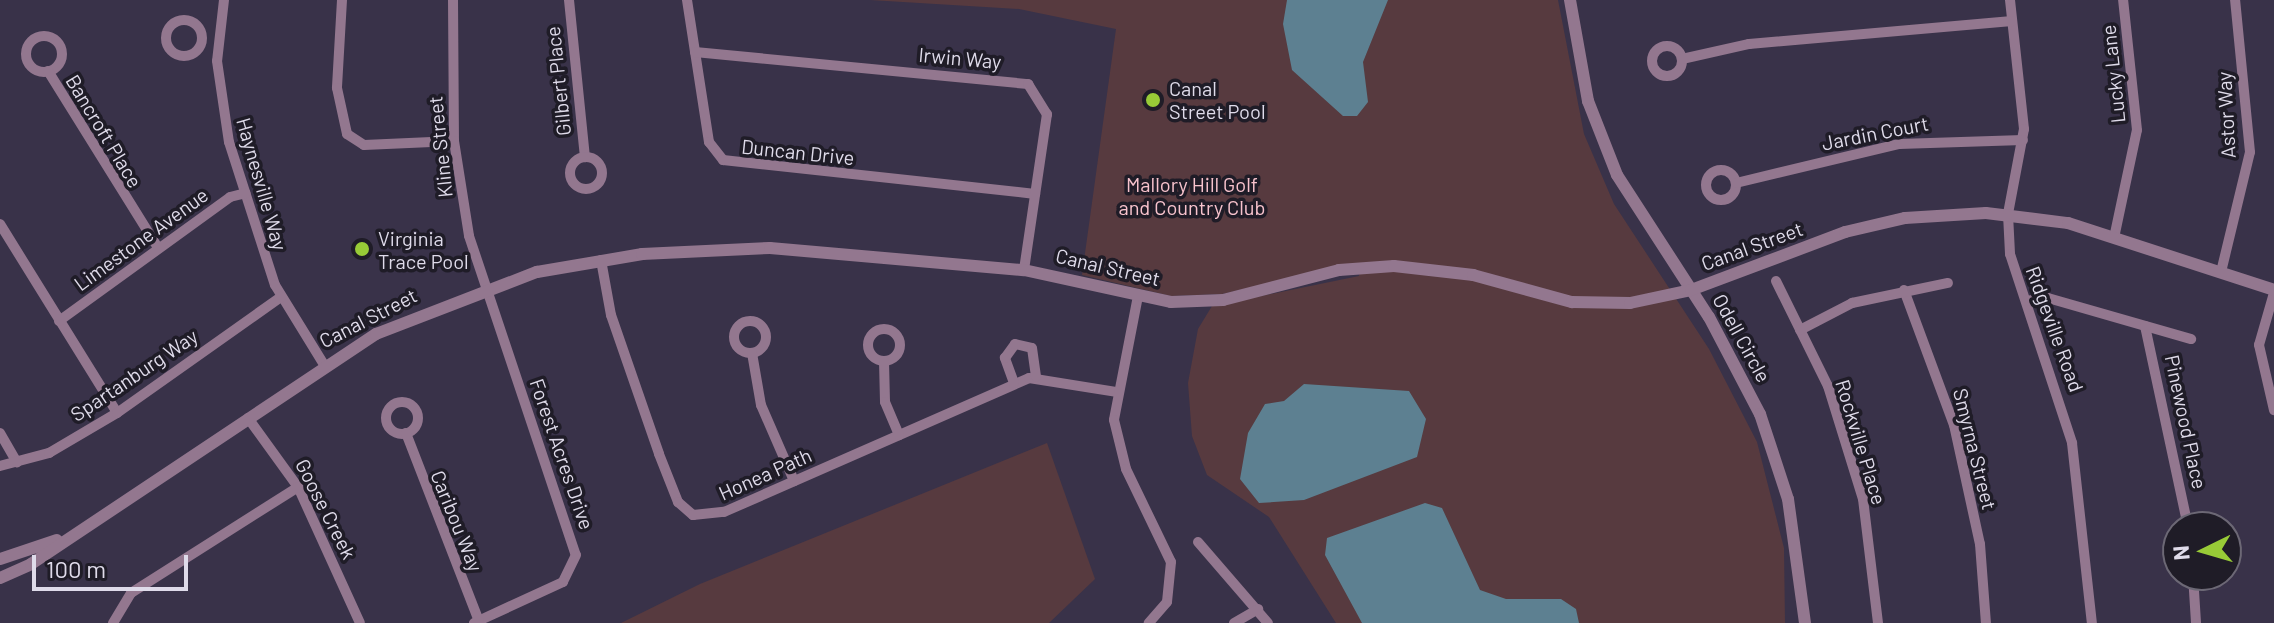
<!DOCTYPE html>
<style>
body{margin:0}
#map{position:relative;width:2274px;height:623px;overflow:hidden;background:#393249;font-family:Barlow,sans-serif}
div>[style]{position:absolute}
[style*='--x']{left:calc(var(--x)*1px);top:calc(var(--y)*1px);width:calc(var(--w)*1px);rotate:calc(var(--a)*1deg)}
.green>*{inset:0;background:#573a3f}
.water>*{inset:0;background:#5d8091}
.minor>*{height:10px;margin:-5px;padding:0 5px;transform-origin:5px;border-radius:5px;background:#93778f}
.minor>.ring{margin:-5px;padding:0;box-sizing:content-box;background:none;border:10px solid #93778f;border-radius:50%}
.tertiary>*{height:12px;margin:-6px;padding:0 6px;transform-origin:6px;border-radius:6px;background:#93778f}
.dots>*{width:22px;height:22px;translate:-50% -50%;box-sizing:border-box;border:4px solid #1f1c27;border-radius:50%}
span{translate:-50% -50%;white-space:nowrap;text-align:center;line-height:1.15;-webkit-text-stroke:7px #1f1c27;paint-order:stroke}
.street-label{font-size:20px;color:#dfdbea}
.poi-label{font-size:20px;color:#dfdbea}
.left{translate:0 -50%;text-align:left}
.park-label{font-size:20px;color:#f8c3cd}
.north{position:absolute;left:2162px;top:511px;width:80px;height:80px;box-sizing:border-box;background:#1f1c27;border:2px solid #6c6875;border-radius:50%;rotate:265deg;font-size:22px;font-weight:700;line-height:32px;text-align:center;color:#dfdbea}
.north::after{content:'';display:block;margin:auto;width:28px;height:36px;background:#98cb37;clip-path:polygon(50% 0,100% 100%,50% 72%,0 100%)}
.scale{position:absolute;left:32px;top:555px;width:156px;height:36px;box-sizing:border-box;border:4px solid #dfdbea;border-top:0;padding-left:10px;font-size:24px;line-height:28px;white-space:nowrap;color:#dfdbea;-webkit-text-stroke:6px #1f1c27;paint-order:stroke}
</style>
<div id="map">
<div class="green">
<div style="clip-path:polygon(870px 0,1558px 0,1584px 134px,1614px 204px,1709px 349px,1757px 442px,1784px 548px,1785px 623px,1336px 623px,1269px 517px,1207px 475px,1192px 436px,1188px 383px,1198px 329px,1212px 306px,1359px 276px,1361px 263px,1222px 294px,1171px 296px,1082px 275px,1116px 29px,1019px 9px)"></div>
<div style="clip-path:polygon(1047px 443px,1095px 579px,1049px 623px,621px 623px,700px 584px)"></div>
</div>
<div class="water">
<div style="clip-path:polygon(1287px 0,1388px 0,1363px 62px,1368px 102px,1357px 116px,1343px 116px,1292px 70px,1283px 24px)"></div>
<div style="clip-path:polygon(1304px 384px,1409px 391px,1426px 419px,1417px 457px,1304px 500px,1259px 503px,1240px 479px,1248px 433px,1265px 404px,1284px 401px)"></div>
<div style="clip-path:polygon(1425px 503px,1442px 508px,1480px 590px,1506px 599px,1561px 599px,1576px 609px,1579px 623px,1362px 623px,1325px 555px,1327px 538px)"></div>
</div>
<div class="minor">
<div style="--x:224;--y:0;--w:61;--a:96.5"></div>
<div style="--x:217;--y:61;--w:82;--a:81.6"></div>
<div style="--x:229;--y:142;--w:150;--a:72.2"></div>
<div style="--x:275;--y:285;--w:92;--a:58.4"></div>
<div style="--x:342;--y:0;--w:88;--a:93.3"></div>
<div style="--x:337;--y:88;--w:47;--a:77.7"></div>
<div style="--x:347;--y:134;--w:20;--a:33"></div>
<div style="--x:364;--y:145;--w:90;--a:-2.5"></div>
<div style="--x:453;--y:0;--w:141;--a:89.6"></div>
<div style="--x:454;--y:141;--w:96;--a:81"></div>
<div style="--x:469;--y:236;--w:336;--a:71.5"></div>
<div style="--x:576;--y:555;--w:30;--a:116"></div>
<div style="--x:563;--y:582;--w:98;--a:155.3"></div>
<div style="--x:569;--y:0;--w:158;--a:84.2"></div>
<div style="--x:687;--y:0;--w:144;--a:81.2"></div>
<div style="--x:709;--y:142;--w:23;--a:52"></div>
<div style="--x:723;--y:160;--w:314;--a:6.2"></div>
<div style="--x:2010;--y:0;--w:130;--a:83.8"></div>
<div style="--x:2024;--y:129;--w:86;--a:100.7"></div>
<div style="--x:2008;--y:214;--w:40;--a:87.1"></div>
<div style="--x:2010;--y:254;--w:199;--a:71.8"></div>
<div style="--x:2072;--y:443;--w:181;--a:83.7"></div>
<div class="ring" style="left:166px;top:20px;width:26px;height:26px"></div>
<div class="ring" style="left:26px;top:36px;width:26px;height:26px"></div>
<div class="ring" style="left:1652px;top:46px;width:20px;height:20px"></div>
<div style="--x:695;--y:52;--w:335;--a:5.5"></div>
<div style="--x:1028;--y:84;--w:36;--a:58"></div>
<div style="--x:1047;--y:114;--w:158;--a:98.4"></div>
<div style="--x:1682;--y:59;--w:69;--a:-12.6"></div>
<div style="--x:1749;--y:44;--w:264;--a:-5"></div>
<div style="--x:48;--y:71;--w:208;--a:58.1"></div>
<div class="ring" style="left:570px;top:157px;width:22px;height:22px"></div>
<div class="ring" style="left:1706px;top:170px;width:20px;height:20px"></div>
<div style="--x:1736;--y:183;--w:168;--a:-13.5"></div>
<div style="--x:1899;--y:144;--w:124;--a:-1.8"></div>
<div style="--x:0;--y:224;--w:222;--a:58.2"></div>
<div style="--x:2114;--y:238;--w:110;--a:-78"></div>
<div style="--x:2137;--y:130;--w:131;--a:-96.1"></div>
<div style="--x:601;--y:260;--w:56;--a:79.7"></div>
<div style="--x:611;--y:315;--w:147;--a:70.9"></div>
<div style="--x:659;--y:454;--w:52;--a:68.4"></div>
<div style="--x:678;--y:502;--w:20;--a:41"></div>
<div style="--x:693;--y:515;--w:31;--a:-6"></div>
<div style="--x:724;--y:512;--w:333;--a:-23.7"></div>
<div style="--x:1029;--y:378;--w:88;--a:9.1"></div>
<div style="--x:2221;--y:272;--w:123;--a:-76.4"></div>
<div style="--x:2250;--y:152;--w:153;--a:-95.6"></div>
<div style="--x:1776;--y:281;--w:117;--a:63.7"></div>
<div style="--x:1828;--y:386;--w:118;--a:72.8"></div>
<div style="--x:1863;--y:499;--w:125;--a:83.1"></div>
<div style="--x:1904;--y:290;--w:144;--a:69.7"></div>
<div style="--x:1954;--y:425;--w:122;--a:77.7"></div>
<div style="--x:1980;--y:544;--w:79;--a:85.7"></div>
<div style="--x:2274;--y:293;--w:54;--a:106.1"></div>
<div style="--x:2259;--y:345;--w:67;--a:77"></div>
<div style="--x:1138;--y:296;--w:126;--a:101"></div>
<div style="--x:1114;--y:420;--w:50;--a:76.2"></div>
<div style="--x:1126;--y:469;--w:103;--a:64.2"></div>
<div style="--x:1171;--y:562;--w:40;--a:95.7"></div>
<div style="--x:1167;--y:602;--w:28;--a:131"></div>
<div style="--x:2026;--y:301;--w:22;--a:-8"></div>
<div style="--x:2048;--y:298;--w:149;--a:16"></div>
<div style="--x:59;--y:321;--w:211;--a:-35.9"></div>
<div style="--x:230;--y:197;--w:16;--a:-14"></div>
<div class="ring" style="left:734px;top:321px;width:22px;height:22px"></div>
<div style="--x:2145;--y:326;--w:206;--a:77.9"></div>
<div class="ring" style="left:868px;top:329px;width:22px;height:22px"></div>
<div style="--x:1800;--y:330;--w:59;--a:-27.4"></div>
<div style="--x:1852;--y:303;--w:98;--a:-11.8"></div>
<div style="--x:752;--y:353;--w:53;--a:80.2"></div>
<div style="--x:761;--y:405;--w:83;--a:66.5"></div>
<div style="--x:884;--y:361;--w:41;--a:88.6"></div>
<div style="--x:885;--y:402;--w:36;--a:67"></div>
<div style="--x:1014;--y:383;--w:27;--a:-110"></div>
<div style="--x:1005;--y:358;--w:17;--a:-54"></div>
<div style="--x:1015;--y:344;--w:17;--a:13"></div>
<div style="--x:1032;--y:348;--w:29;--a:82"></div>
<div class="ring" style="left:386px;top:402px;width:22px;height:22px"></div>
<div style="--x:248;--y:418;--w:85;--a:54.1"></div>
<div style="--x:298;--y:487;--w:149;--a:65.5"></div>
<div style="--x:0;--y:433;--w:34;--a:60"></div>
<div style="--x:406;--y:433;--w:202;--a:68.8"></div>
<div style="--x:0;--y:466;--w:51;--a:-14.9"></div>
<div style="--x:49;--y:453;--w:79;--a:-30.5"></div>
<div style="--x:117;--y:413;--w:201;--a:-35.3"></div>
<div style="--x:1198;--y:542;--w:107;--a:49.2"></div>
<div style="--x:2193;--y:575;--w:48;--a:86.4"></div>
<div style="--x:113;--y:623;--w:35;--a:-59"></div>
<div style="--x:131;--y:593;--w:198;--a:-32.4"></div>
<div style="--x:1234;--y:623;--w:28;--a:-30"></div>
</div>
<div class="tertiary">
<div style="--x:1570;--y:0;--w:103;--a:79.9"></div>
<div style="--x:1588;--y:101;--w:79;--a:68.6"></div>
<div style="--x:1617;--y:175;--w:169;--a:57.1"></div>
<div style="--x:1709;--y:317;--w:110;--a:62.3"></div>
<div style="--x:1760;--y:414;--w:89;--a:71.8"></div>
<div style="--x:1788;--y:499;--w:125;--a:82.2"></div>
<div style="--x:0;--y:559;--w:60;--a:-18.4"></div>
<div style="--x:0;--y:578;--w:34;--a:-24"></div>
<div style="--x:31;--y:564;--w:415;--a:-33.7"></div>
<div style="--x:376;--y:334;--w:173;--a:-21.1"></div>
<div style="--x:537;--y:272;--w:107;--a:-9.7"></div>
<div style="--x:642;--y:254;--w:128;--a:-2.7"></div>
<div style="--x:770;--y:248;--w:255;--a:5"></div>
<div style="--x:1024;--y:270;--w:150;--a:12.3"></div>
<div style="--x:1171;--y:302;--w:52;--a:-2.2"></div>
<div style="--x:1223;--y:300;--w:120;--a:-14.5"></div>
<div style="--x:1339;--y:270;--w:55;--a:-4.2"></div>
<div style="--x:1394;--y:266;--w:80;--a:6.5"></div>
<div style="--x:1473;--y:275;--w:103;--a:15.3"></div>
<div style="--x:1572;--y:302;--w:58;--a:1"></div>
<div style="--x:1630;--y:303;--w:62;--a:-12"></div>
<div style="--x:1691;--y:290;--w:165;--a:-20.6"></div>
<div style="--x:1845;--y:232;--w:62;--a:-13.1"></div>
<div style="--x:1905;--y:218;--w:81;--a:-3.5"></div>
<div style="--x:1986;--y:213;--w:83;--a:7"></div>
<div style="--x:2068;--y:223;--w:217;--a:18"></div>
</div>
<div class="dots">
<div style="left:1153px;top:100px;background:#98cb37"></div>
<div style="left:362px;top:249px;background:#98cb37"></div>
</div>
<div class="street-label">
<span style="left:960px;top:58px;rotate:5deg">Irwin Way</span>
<span style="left:2113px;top:74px;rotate:-96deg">Lucky Lane</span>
<span style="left:558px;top:81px;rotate:-96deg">Gilbert Place</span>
<span style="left:2226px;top:115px;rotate:-93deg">Astor Way</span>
<span style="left:104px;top:131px;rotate:59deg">Bancroft Place</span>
<span style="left:1875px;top:133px;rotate:-11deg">Jardin Court</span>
<span style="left:440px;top:147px;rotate:-96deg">Kline Street</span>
<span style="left:798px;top:152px;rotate:6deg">Duncan Drive</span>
<span style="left:262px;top:184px;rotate:74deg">Haynesville Way</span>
<span style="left:141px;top:239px;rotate:-36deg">Limestone Avenue</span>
<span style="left:1752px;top:246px;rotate:-20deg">Canal Street</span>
<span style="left:1108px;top:267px;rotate:13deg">Canal Street</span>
<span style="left:368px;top:318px;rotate:-27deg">Canal Street</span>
<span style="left:2055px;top:329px;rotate:70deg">Ridgeville Road</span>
<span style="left:1742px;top:338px;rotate:61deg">Odell Circle</span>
<span style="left:134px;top:375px;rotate:-34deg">Spartanburg Way</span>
<span style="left:2186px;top:422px;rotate:78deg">Pinewood Place</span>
<span style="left:1861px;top:442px;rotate:73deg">Rockville Place</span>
<span style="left:1975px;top:449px;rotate:76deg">Smyrna Street</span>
<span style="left:562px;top:454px;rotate:71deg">Forest Acres Drive</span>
<span style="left:765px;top:474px;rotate:-24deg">Honea Path</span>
<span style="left:326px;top:509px;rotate:63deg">Goose Creek</span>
<span style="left:457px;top:521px;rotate:68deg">Caribou Way</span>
</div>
<div class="poi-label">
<span class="left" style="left:1169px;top:100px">Canal<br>Street Pool</span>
<span class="left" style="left:378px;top:250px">Virginia<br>Trace Pool</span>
</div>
<div class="park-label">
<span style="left:1192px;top:196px">Mallory Hill Golf<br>and Country Club</span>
</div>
<div class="north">N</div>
<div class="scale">100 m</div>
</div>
